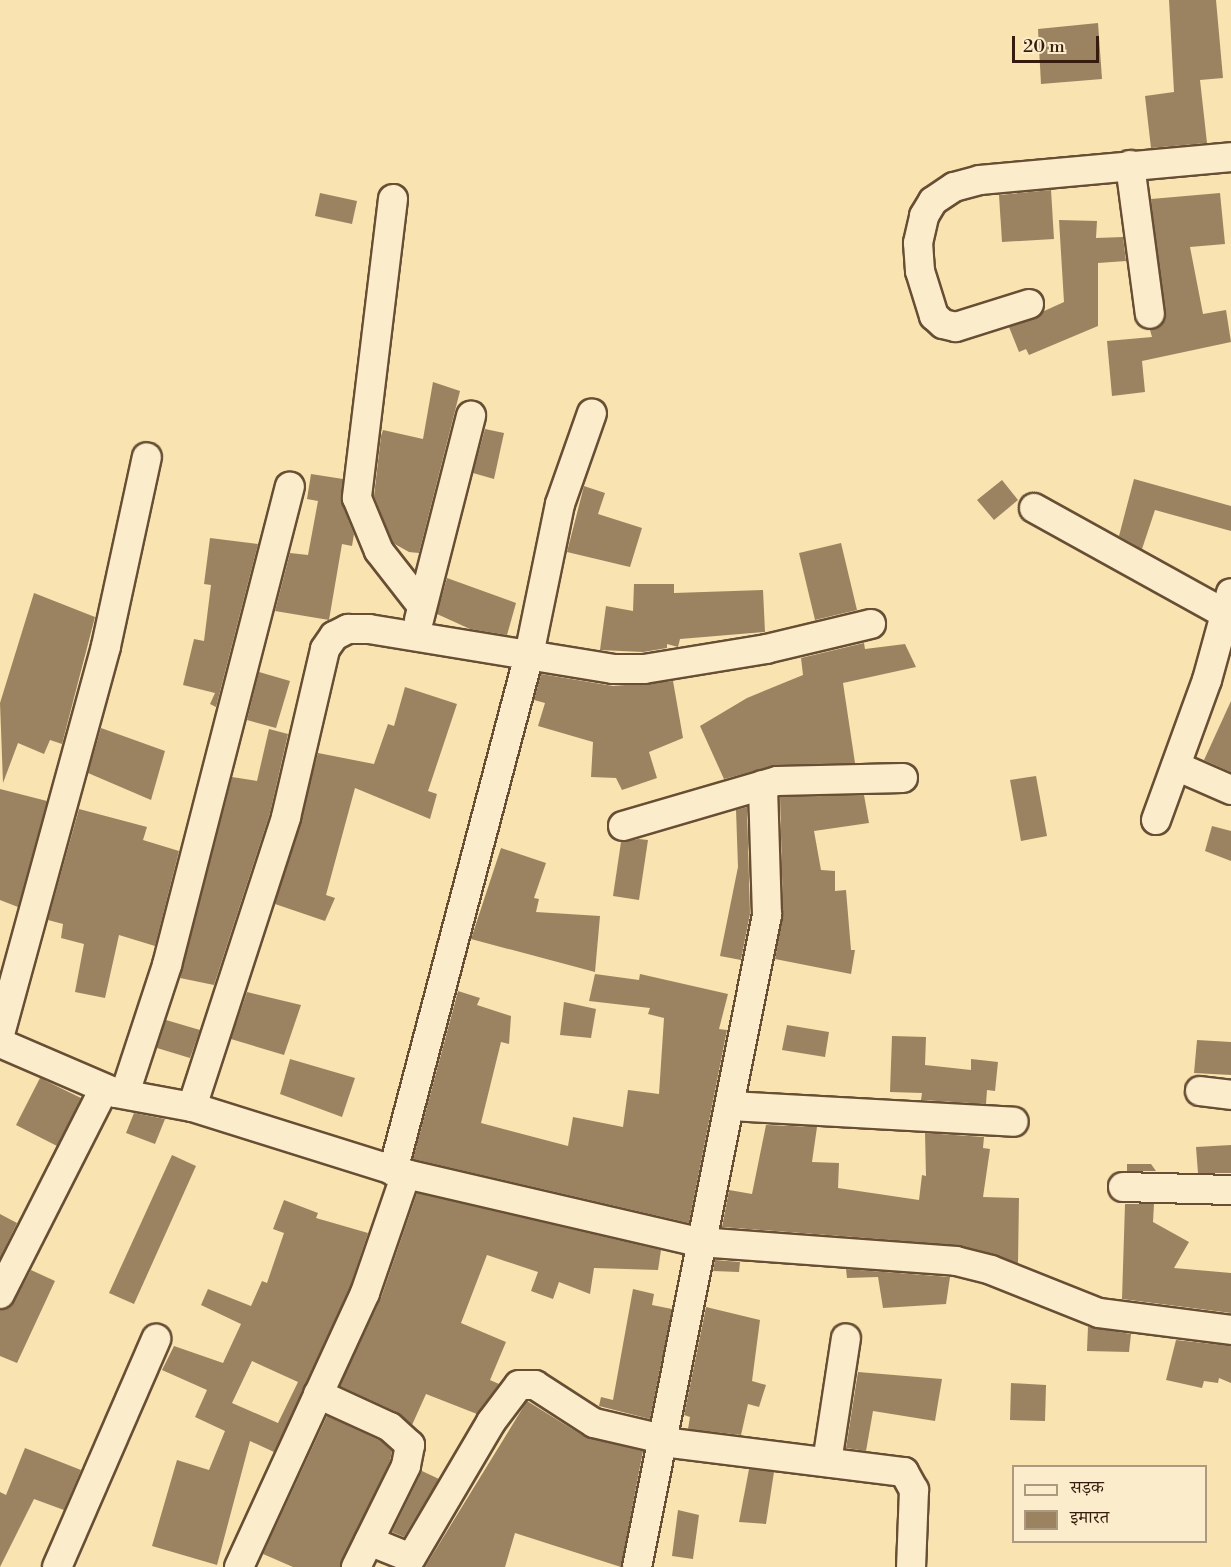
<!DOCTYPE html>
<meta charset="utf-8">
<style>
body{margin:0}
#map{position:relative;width:1231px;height:1567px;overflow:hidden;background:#f9e3b0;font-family:"Libre Bodoni","Noto Serif Devanagari",serif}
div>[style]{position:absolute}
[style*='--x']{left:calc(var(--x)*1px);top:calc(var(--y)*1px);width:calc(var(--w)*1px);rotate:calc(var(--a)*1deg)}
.building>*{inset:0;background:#9b8361}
.roads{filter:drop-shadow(2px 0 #674e35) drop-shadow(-2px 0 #674e35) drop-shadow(0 2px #674e35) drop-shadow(0 -2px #674e35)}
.minor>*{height:28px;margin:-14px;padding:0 14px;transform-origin:14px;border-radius:14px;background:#fbedcc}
span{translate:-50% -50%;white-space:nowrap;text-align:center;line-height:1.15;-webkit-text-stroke:6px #fbedcc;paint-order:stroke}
.legend{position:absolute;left:1012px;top:1465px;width:195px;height:78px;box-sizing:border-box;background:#fbedcc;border:2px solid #ac997f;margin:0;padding:8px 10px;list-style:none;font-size:18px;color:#361c0c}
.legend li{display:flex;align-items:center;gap:12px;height:30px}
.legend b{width:30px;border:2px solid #ac997f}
.scale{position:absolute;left:1012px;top:36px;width:87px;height:27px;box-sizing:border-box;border:3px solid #361c0c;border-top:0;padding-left:8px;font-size:18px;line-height:21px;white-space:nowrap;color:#361c0c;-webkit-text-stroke:4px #fbedcc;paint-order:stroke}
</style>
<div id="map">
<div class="building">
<div style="clip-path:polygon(1169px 0,1216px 0,1223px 78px,1200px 80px,1207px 143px,1151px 148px,1145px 96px,1174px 92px)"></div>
<div style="clip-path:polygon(1098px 23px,1102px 79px,1041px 84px,1038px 29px)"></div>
<div style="clip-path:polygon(1051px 190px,1054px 239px,1002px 242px,999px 195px)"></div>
<div style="clip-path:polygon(320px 193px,357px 201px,352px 224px,315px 216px)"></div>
<div style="clip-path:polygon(1220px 193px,1225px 244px,1190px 247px,1203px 314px,1226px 310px,1231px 342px,1142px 361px,1145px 392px,1112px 396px,1107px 341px,1152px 337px,1150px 330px,1165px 320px,1151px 199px)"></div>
<div style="clip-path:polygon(1059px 220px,1097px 221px,1096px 238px,1123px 237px,1126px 261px,1098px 263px,1098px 326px,1029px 355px,1026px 349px,1019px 352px,1009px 327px,1064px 302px)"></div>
<div style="clip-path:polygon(433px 382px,460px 391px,419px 553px,409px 552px,393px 543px,374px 496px,381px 436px,383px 430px,423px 439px)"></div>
<div style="clip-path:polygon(485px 429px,504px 433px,494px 479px,473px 473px)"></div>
<div style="clip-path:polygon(311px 474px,343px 479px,342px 504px,354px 534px,352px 546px,342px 544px,329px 620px,275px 611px,290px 553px,308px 555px,318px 501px,307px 499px)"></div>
<div style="clip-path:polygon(1134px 479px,1231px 506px,1231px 531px,1155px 510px,1142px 549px,1119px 536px)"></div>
<div style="clip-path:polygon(1002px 480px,1018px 500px,994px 520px,977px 500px)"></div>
<div style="clip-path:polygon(584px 486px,605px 493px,598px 514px,642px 528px,630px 567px,567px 552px)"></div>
<div style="clip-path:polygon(210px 538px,258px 544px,216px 707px,210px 704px,215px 693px,183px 685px,194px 639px,204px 641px,211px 585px,204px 584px)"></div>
<div style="clip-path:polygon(841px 543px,857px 610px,815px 620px,799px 553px)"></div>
<div style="clip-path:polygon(447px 578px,516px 603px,507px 635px,470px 629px,437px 614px)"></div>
<div style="clip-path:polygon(634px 584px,674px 584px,674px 593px,763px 590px,765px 632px,680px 639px,678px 647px,667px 644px,667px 648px,643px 652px,600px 650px,606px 606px,633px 611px)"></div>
<div style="clip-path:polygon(34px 593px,95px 617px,62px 744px,50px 740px,44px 754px,18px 743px,3px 783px,0 703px)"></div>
<div style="clip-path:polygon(864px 643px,865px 649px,905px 644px,916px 667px,843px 683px,855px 763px,776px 765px,724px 779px,700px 726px,747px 698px,803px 675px,801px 658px)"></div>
<div style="clip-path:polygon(259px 672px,290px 681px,276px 728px,247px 720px)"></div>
<div style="clip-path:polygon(541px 674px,613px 686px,673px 681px,683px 738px,649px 752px,657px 778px,622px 790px,616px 778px,591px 777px,593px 742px,538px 726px,545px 703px,534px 700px)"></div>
<div style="clip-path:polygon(405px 687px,457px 704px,428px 791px,437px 794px,430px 819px,355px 788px,326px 895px,335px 898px,325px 921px,275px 904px,318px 753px,374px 764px,388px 724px,394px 726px)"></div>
<div style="clip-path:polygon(1231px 701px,1231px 772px,1204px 760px)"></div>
<div style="clip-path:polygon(101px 728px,165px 751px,151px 800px,88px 773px)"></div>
<div style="clip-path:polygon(269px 729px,288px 734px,270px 813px,214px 985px,180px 978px,232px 777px,257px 781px)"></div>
<div style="clip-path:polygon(1036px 776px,1047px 836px,1021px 841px,1010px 780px)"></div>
<div style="clip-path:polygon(0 789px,47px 801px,18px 907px,0 900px)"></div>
<div style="clip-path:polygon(864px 795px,869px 823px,814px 831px,821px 870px,835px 871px,835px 891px,846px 890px,851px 950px,855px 950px,851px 974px,775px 959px,783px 914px,780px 797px)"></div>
<div style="clip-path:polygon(747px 807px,750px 914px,741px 960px,720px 956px,738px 867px,736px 810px)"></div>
<div style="clip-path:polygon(79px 809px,147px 827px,143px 840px,179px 851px,155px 946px,119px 935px,105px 998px,75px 992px,84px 944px,61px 938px,63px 924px,48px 920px)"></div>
<div style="clip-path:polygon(1212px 826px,1231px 831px,1231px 861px,1205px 851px)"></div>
<div style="clip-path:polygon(639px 839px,648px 840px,639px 900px,613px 896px,621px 842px)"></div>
<div style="clip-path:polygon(501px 848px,546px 863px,534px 898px,539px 899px,536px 912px,600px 916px,595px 972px,471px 939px)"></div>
<div style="clip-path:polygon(595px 974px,639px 980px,640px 974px,728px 994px,719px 1029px,727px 1030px,689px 1223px,413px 1159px,458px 991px,480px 998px,477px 1005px,511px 1016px,509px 1044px,501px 1042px,481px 1123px,568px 1146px,573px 1117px,623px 1127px,628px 1090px,659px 1094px,664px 1018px,648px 1014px,650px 1008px,589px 1001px)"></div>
<div style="clip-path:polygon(247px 992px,301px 1005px,284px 1055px,231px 1039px)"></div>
<div style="clip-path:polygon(564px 1002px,596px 1009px,591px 1038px,560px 1035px)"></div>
<div style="clip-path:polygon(166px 1020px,200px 1030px,190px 1058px,157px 1048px)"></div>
<div style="clip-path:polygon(787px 1025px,829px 1032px,825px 1057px,782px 1050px)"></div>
<div style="clip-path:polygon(892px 1036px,926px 1037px,925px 1065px,971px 1070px,971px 1059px,998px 1062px,995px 1091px,987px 1090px,986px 1104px,921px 1100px,922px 1093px,890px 1092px)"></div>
<div style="clip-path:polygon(1197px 1040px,1231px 1042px,1231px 1075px,1194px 1073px)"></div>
<div style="clip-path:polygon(290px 1059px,355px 1078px,342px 1117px,280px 1094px)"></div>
<div style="clip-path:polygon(40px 1078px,81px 1098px,57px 1146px,16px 1125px)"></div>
<div style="clip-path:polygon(134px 1113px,165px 1119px,155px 1144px,126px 1133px)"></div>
<div style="clip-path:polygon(766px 1125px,817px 1127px,812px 1162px,839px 1163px,838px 1188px,919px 1200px,922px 1175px,926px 1176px,925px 1133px,984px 1137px,983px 1148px,990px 1149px,983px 1197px,1019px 1198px,1018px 1263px,957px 1245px,722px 1227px,729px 1190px,752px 1194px)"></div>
<div style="clip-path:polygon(1231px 1145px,1231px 1173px,1198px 1173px,1196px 1147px)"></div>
<div style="clip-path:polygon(172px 1155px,196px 1166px,134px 1304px,109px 1293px)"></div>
<div style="clip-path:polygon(1127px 1164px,1151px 1164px,1156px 1171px,1127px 1171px)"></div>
<div style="clip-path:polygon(417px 1193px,661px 1250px,658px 1270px,594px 1268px,590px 1294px,559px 1282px,553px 1299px,531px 1291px,538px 1272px,487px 1255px,461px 1323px,506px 1342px,490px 1380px,499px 1384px,477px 1414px,426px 1394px,412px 1425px,397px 1412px,340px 1386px,381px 1298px)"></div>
<div style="clip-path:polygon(evenodd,284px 1200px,318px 1213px,316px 1218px,368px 1233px,350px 1287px,274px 1452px,250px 1441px,217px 1565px,152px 1546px,177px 1460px,209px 1470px,225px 1431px,195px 1417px,207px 1390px,162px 1370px,174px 1346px,223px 1363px,241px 1324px,201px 1305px,208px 1289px,251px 1306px,262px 1281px,267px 1283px,284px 1233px,273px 1229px,284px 1200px,252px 1361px,298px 1382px,278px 1423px,232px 1403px,252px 1361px)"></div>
<div style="clip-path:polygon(1125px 1204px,1154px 1204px,1153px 1222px,1189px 1242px,1174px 1268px,1231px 1273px,1231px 1313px,1122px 1299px)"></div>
<div style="clip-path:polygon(0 1214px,17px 1223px,0 1258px)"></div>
<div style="clip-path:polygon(715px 1260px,740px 1262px,739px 1272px,713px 1271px)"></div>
<div style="clip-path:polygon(846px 1269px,950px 1277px,946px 1304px,883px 1308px,878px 1277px,847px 1278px)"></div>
<div style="clip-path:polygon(31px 1270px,55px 1281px,17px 1363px,0 1356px,0 1310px,14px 1302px)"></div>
<div style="clip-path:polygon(633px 1289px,654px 1294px,652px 1305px,672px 1309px,650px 1419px,599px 1406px,601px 1397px,613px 1400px)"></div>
<div style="clip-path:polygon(706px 1307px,760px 1320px,752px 1381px,766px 1385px,759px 1407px,748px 1404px,741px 1435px,688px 1429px,690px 1417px,684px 1415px)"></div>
<div style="clip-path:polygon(1088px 1327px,1131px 1334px,1129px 1352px,1087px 1351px)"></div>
<div style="clip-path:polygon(1176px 1340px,1231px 1346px,1231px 1383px,1219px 1378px,1218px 1383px,1204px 1381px,1202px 1388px,1166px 1380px)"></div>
<div style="clip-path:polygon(858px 1372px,942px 1379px,935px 1421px,873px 1411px,866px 1451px,846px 1448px)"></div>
<div style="clip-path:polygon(1011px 1383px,1046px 1385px,1045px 1421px,1010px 1420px)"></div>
<div style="clip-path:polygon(527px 1401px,585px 1437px,643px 1451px,621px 1567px,515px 1533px,505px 1567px,425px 1567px)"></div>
<div style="clip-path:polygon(327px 1416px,381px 1441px,392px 1451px,390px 1461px,340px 1567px,293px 1567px,263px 1554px)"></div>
<div style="clip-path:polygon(25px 1448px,81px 1470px,64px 1510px,34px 1499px,0 1567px,0 1492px,6px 1495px)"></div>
<div style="clip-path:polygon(749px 1469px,774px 1472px,766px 1524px,739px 1522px)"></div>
<div style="clip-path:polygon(422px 1471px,439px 1479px,404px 1537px,392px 1532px)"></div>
<div style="clip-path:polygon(678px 1510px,699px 1515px,693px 1559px,672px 1556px)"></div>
</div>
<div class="roads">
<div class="minor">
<div style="--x:1130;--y:165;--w:150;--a:82.4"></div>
<div style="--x:393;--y:199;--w:301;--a:96.9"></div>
<div style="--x:357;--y:498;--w:57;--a:67.5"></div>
<div style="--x:379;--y:551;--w:70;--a:52"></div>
<div style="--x:1029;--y:304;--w:77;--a:162.5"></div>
<div style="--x:956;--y:327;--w:13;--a:-167"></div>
<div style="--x:943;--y:324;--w:12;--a:-138"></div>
<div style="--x:934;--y:316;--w:47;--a:-107.3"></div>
<div style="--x:920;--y:271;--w:28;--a:-94"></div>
<div style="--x:918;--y:243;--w:28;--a:-77"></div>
<div style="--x:924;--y:216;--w:17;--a:-59"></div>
<div style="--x:933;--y:201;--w:25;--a:-34"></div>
<div style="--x:954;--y:187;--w:27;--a:-15"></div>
<div style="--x:980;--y:180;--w:252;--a:-5.2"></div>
<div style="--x:1034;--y:508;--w:225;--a:29"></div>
<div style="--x:419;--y:620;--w:211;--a:-75.7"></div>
<div style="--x:1176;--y:766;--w:60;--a:23.6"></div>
<div style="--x:1156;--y:820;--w:149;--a:-70"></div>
<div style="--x:1207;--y:680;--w:90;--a:-74.6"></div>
<div style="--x:623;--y:826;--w:160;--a:-16.3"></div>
<div style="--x:777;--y:781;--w:126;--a:-1.4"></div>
<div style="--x:0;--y:1034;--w:402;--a:-74.7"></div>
<div style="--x:106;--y:646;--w:193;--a:-77.8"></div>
<div style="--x:0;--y:1043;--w:126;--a:23.3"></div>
<div style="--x:116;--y:1093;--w:77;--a:10.4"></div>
<div style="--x:192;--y:1107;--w:224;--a:17.4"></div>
<div style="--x:406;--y:1174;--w:301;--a:13.1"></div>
<div style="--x:699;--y:1242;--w:258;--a:4.2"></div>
<div style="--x:956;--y:1261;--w:36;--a:14"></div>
<div style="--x:991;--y:1270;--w:116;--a:21.7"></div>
<div style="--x:1099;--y:1313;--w:133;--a:7.3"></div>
<div style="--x:1200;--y:1091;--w:31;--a:7"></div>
<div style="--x:125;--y:1093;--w:135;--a:-71.8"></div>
<div style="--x:167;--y:965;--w:494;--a:-75.6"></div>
<div style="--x:731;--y:1106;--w:283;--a:3.2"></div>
<div style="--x:192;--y:1107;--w:305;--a:-72"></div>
<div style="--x:286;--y:817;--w:172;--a:-76.9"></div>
<div style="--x:325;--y:649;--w:16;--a:-55"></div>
<div style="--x:334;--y:636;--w:16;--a:-27"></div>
<div style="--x:348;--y:629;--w:21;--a:0"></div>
<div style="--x:369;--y:629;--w:247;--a:9.3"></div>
<div style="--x:613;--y:669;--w:31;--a:0"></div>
<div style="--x:644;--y:669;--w:124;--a:-9.3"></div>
<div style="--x:766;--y:649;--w:108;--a:-13.4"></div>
<div style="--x:393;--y:1171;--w:534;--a:-75.23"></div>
<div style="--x:529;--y:655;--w:154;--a:-78.4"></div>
<div style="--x:560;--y:504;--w:96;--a:-70.6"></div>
<div style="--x:1123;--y:1187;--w:108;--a:1.6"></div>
<div style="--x:0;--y:1294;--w:230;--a:-63.1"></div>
<div style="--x:318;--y:1394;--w:79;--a:24.6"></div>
<div style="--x:390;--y:1427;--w:27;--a:42"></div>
<div style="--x:410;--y:1445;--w:21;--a:101"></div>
<div style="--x:406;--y:1466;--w:113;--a:116.3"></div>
<div style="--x:663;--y:1442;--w:243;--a:7.1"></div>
<div style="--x:904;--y:1472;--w:21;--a:61"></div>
<div style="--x:914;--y:1490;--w:77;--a:92.2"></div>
<div style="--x:827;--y:1462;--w:125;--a:-81.3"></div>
<div style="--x:369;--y:1541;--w:45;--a:22"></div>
<div style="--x:411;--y:1558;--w:158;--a:-59.5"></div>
<div style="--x:491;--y:1422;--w:46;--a:-52.9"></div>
<div style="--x:519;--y:1385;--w:16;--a:0"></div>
<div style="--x:535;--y:1385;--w:70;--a:32.8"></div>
<div style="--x:594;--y:1423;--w:71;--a:13.1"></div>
<div style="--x:57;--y:1567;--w:249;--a:-66.5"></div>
<div style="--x:239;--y:1567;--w:302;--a:-65.3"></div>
<div style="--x:365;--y:1293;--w:126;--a:-71"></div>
<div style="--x:637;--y:1567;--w:665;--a:-78.72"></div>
<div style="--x:767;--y:915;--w:130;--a:-91.8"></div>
</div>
</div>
<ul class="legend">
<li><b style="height:8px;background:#fbedcc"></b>सड़क</li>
<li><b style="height:16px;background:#9b8361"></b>इमारत</li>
</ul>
<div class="scale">20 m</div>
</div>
